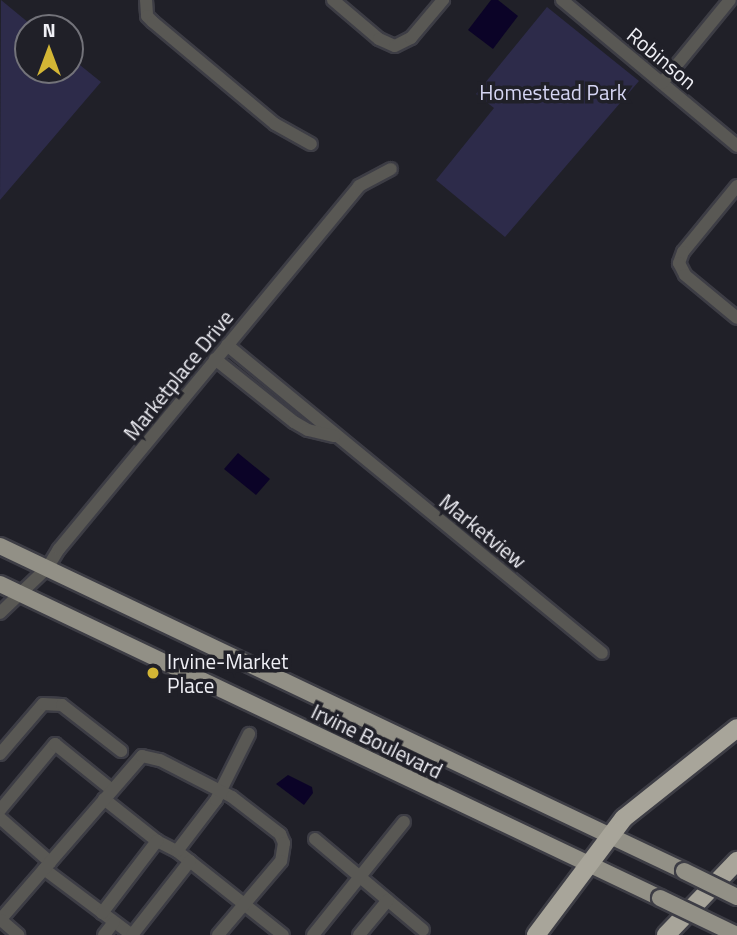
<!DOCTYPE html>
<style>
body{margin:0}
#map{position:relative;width:737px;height:935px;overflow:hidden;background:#202028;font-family:"Titillium Web",sans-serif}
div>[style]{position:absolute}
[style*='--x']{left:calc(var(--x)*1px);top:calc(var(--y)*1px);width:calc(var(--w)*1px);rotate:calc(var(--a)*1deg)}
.green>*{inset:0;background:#2d2b4a}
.water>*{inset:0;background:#0b0327}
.roads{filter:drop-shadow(2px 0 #3d3d45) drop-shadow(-2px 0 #3d3d45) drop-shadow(0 2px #3d3d45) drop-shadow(0 -2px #3d3d45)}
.minor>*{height:12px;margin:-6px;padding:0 6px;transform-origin:6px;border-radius:6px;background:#595854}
.major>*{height:16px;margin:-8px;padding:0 8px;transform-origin:8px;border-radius:8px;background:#929086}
.highway>*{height:18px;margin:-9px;padding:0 9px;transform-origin:9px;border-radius:9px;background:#a8a59a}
.bridges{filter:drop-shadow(2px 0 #3d3d45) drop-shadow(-2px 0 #3d3d45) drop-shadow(0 2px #3d3d45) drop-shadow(0 -2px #3d3d45)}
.major-bridge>*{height:16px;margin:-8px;padding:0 8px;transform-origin:8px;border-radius:8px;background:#929086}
.dots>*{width:19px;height:19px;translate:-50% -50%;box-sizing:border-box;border:4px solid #202028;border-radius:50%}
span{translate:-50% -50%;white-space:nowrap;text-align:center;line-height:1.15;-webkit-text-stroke:7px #202028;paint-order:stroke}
.street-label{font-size:21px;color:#efeff5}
.park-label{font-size:21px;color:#d5d5f3}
.poi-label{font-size:21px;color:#efeff5}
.left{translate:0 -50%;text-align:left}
.north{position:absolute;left:14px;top:14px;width:70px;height:70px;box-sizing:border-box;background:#202028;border:2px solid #73737a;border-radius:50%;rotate:0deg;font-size:19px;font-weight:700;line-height:28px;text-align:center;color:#efeff5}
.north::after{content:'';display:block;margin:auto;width:24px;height:32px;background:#d3b635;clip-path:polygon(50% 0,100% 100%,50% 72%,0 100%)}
</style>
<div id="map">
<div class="green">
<div style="clip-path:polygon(1px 0,35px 28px,28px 28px,28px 70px,70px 70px,70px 57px,101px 82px,0 200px)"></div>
<div style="clip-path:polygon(547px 7px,639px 81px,505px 237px,436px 180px,494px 108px,476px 94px)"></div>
</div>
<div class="water">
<div style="clip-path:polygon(491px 0,498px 0,518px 16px,493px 49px,468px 30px)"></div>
<div style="clip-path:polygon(238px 453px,270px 479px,256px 495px,224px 469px)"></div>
<div style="clip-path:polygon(288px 775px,312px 787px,313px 793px,304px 805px,276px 784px)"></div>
</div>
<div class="roads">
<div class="minor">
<div style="--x:146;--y:0;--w:16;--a:86"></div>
<div style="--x:147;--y:16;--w:8;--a:45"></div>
<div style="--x:153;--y:22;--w:159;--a:39.9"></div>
<div style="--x:275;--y:124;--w:41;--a:29.1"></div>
<div style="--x:333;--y:0;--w:60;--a:40.3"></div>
<div style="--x:379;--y:39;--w:17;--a:24"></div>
<div style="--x:395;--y:46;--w:18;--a:-27"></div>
<div style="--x:411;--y:38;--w:50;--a:-49.9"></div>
<div style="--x:562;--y:0;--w:228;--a:39.8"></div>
<div style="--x:662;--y:83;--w:107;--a:-50.7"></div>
<div style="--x:737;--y:186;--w:85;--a:129.3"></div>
<div style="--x:683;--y:252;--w:12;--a:110"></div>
<div style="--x:679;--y:263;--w:13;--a:63"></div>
<div style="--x:685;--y:275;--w:67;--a:39.6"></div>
<div style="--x:227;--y:345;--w:485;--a:39.4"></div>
<div style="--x:215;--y:359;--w:101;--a:38.6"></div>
<div style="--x:294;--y:422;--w:16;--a:30"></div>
<div style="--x:308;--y:430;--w:27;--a:13"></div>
<div style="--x:0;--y:613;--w:66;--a:-43.8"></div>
<div style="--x:48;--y:567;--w:21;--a:-59"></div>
<div style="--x:59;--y:549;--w:471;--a:-50.4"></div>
<div style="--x:359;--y:186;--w:36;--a:-28"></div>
<div style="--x:0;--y:754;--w:66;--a:-49.3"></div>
<div style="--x:43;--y:704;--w:19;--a:3"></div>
<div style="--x:62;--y:705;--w:75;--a:37.9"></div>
<div style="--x:104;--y:799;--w:68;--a:38.4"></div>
<div style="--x:157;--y:841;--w:22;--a:27"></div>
<div style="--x:177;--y:851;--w:135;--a:38.4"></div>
<div style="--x:0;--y:810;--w:86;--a:-50.2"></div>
<div style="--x:55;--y:744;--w:73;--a:38.9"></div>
<div style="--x:0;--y:818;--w:67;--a:41.3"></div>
<div style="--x:315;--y:839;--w:141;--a:40.1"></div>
<div style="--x:177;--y:851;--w:64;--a:-52.6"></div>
<div style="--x:216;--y:800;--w:74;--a:-63.4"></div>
<div style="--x:44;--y:869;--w:110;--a:36.9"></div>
<div style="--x:132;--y:935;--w:94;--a:-51.9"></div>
<div style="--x:102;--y:913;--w:91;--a:-52.6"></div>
<div style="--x:0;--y:920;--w:217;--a:-49.1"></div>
<div style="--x:142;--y:756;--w:18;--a:13"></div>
<div style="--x:160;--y:760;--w:81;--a:27.2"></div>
<div style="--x:232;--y:797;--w:61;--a:37.6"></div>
<div style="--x:280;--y:834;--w:10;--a:66"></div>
<div style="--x:284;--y:843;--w:18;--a:99"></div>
<div style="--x:281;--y:861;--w:97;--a:130.4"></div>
<div style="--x:1;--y:920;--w:23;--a:41"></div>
<div style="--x:104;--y:935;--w:16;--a:-52"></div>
<div style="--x:313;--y:935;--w:145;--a:-51.2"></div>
<div style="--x:359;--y:935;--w:45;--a:-50.4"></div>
</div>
<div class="major">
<div style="--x:0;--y:546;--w:757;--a:25.41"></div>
<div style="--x:0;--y:584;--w:731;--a:25.44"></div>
</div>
<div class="highway">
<div style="--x:536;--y:935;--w:146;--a:-53.1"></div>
<div style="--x:624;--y:818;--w:144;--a:-38.5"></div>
<div style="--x:666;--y:935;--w:103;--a:-46.2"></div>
</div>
</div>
<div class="bridges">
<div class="major-bridge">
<div style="--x:684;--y:871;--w:59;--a:26.1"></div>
<div style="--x:660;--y:898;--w:85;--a:25.7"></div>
</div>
</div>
<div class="dots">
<div style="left:153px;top:673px;background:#d3b635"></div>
</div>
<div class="street-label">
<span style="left:662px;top:58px;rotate:40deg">Robinson</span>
<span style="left:178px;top:375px;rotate:-51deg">Marketplace Drive</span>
<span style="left:483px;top:531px;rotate:39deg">Marketview</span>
<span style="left:377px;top:741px;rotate:26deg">Irvine Boulevard</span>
</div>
<div class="park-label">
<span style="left:553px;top:92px">Homestead Park</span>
</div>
<div class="poi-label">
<span class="left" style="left:167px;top:673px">Irvine-Market<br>Place</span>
</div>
<div class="north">N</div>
</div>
